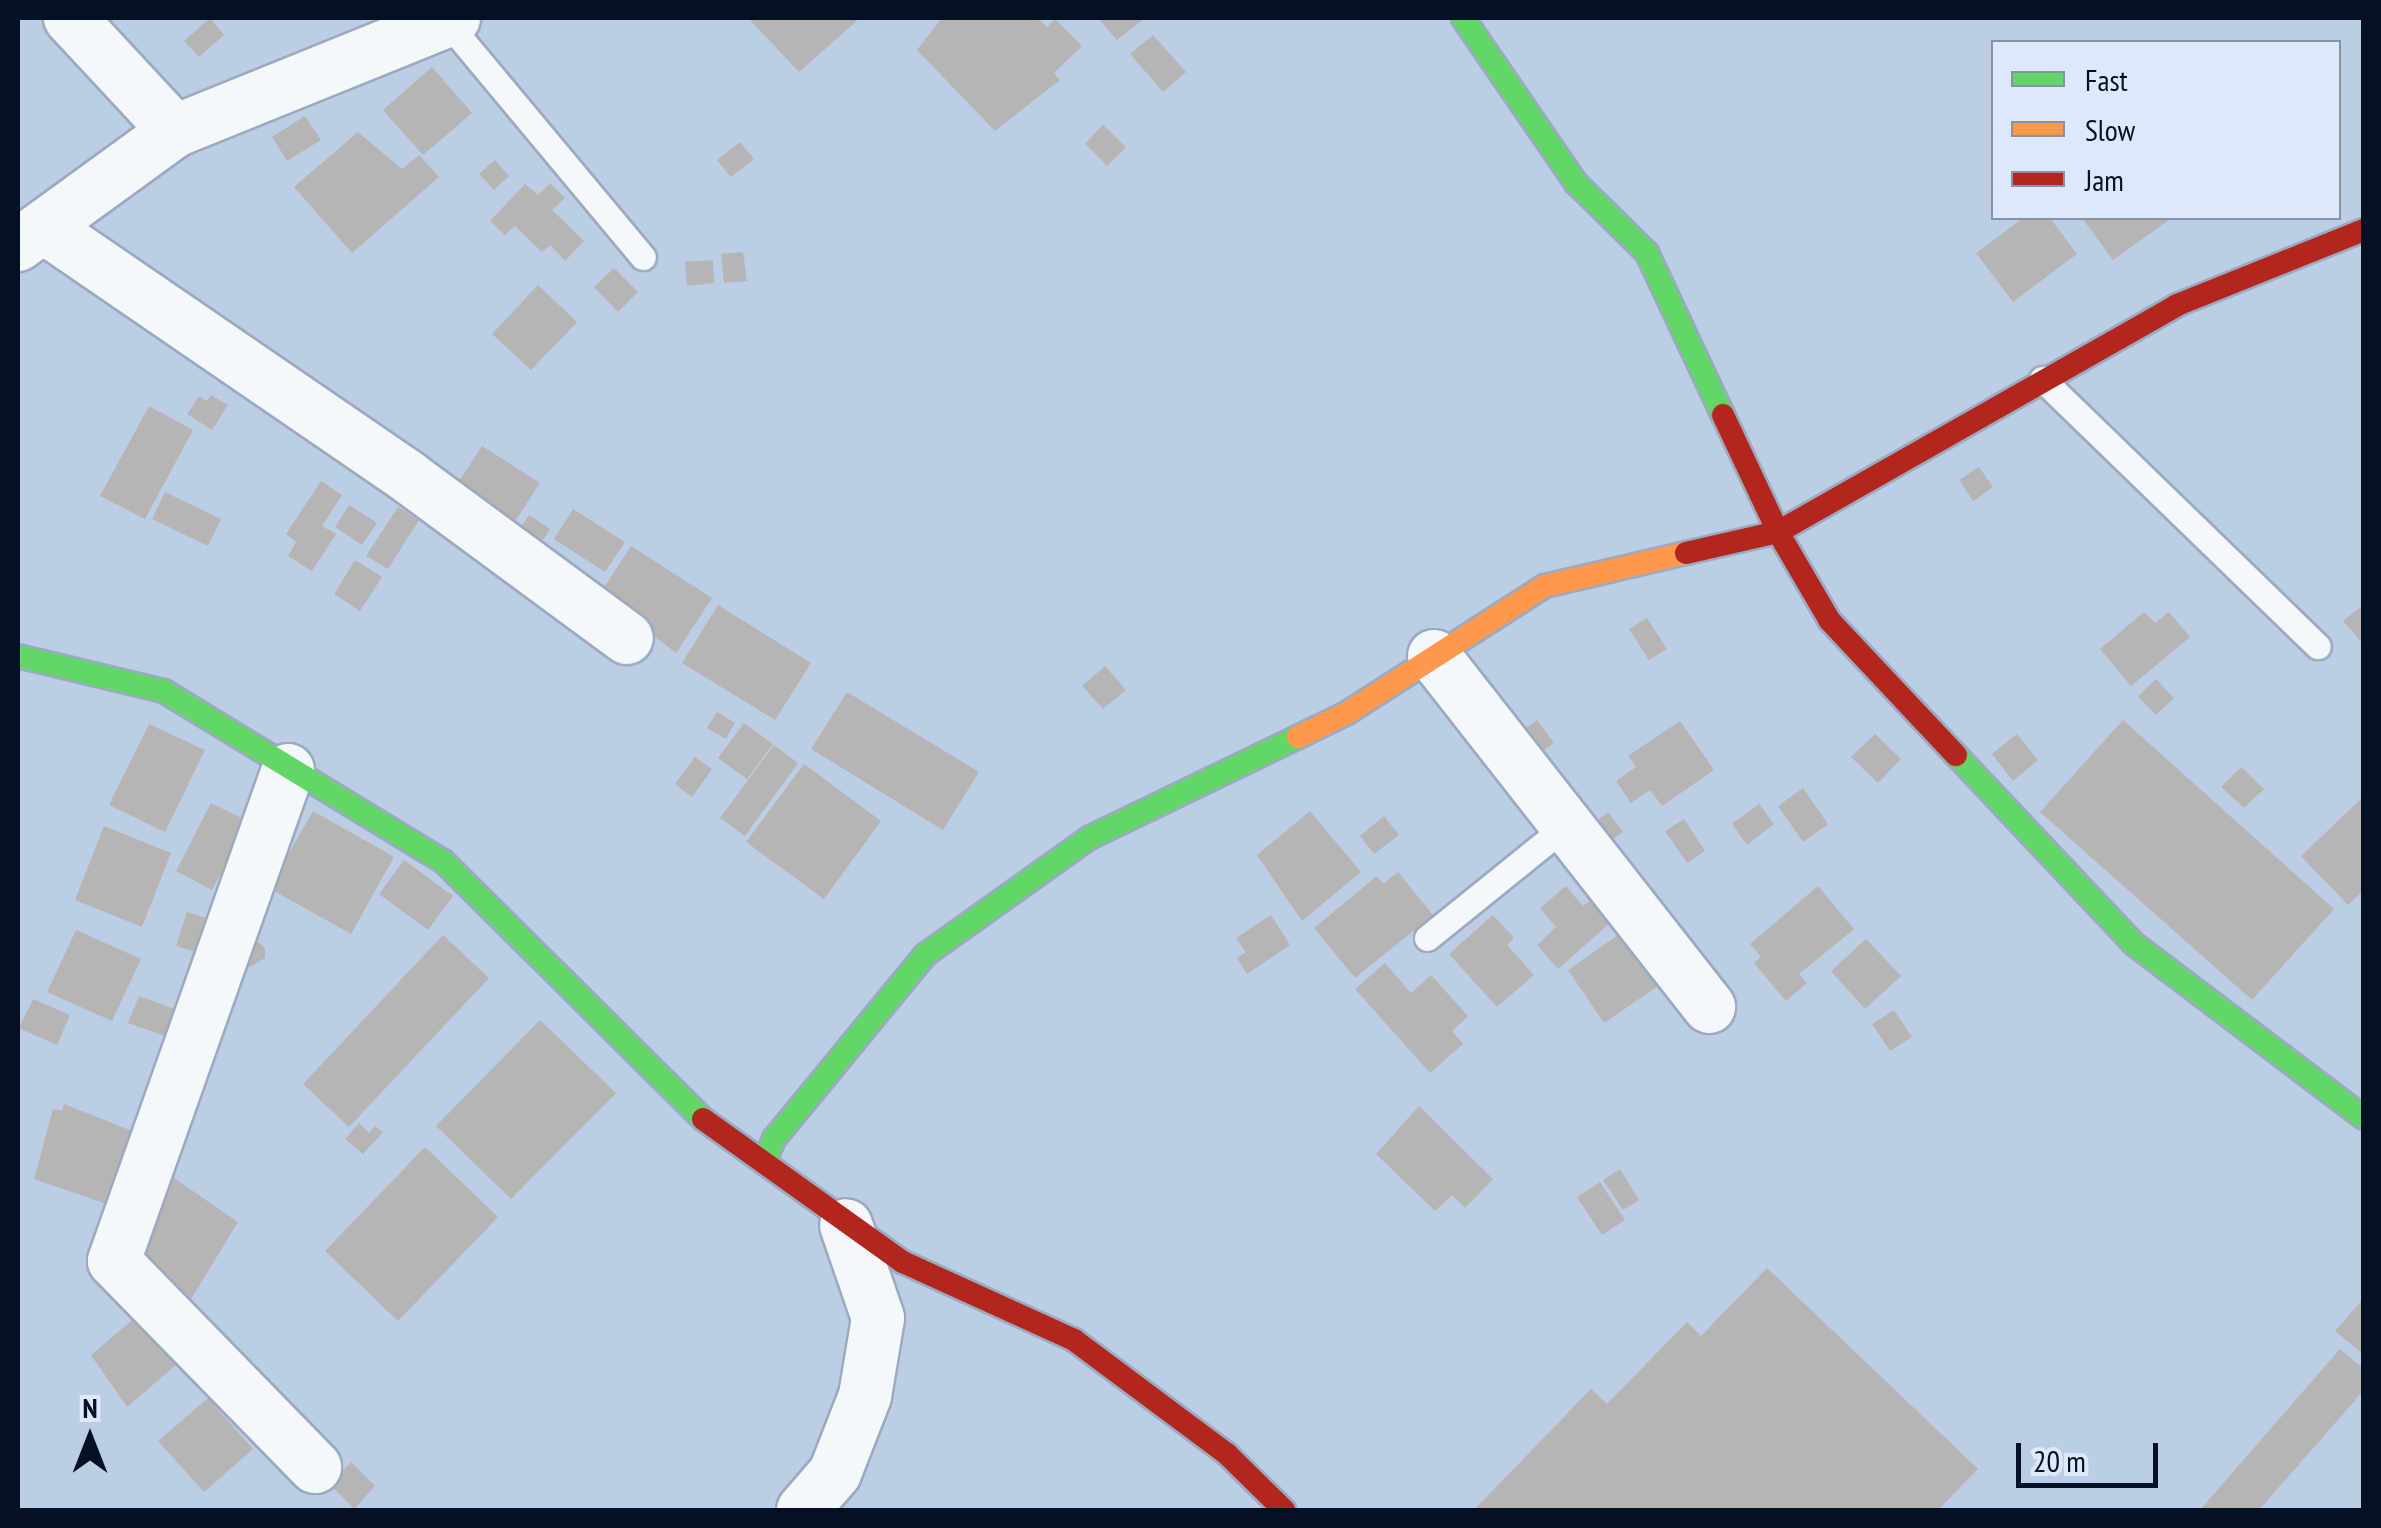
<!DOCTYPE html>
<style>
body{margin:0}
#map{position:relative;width:2381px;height:1528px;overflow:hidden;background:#bccde6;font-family:"PT Sans Narrow",sans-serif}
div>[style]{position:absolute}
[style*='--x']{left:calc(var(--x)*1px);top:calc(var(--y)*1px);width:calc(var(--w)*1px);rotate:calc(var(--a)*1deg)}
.building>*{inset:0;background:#b6b5b3}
.roads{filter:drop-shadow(2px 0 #9baac0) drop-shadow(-2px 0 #9baac0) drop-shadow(0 2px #9baac0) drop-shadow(0 -2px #9baac0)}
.lane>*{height:25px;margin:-12.5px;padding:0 12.5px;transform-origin:12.5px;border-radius:12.5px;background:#f5f8fb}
.street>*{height:52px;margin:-26px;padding:0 26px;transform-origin:26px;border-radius:26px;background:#f5f8fb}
.fast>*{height:22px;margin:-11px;padding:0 11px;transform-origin:11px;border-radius:11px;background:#63d668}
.slow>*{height:22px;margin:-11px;padding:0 11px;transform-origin:11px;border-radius:11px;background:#ff974d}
.jam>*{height:22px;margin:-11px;padding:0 11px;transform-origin:11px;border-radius:11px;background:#b3261e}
span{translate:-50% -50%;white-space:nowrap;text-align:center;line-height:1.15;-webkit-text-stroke:9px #dde9fb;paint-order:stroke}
.frame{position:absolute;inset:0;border:20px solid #041024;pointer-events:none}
.legend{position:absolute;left:1991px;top:40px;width:350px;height:180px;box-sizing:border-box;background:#dde9fb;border:2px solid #8692a5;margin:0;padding:12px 18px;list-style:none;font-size:30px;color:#041024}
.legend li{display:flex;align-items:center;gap:20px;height:50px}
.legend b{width:50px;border:2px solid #8692a5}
.north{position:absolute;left:40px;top:1388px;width:100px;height:100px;-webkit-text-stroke:8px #dde9fb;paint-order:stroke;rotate:0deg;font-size:28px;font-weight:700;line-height:40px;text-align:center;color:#041024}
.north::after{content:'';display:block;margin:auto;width:35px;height:45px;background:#041024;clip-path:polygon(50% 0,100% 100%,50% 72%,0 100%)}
.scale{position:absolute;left:2016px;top:1443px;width:142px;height:45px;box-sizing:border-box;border:5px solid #041024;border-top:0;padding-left:12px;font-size:30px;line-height:35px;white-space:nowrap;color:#041024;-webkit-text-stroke:8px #dde9fb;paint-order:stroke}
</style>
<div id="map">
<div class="building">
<div style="clip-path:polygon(210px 18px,224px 35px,199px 57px,184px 41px)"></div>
<div style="clip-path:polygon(748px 18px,860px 18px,799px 72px)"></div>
<div style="clip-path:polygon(942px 18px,1037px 18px,1047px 27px,1055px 19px,1082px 46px,1054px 73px,1060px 80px,995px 131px,917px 50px)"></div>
<div style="clip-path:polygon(1098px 18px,1145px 18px,1117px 40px)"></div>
<div style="clip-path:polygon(1153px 35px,1186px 72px,1163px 92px,1130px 54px)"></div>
<div style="clip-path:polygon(432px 67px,472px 113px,423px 155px,383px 110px)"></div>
<div style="clip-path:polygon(305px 116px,321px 140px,287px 161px,272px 137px)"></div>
<div style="clip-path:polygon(1103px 125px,1126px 147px,1107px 166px,1085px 144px)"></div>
<div style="clip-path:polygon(358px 132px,402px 169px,419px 155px,439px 177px,352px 253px,294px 187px)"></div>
<div style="clip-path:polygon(740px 142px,754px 159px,731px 177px,717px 160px)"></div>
<div style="clip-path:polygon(495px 160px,509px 176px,494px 190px,479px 174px)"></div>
<div style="clip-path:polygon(550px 183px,565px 198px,552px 210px,584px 241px,565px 261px,550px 245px,542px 252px,515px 226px,505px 235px,490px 221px,525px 184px,538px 195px)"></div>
<div style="clip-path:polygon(2023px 218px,2050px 218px,2077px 254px,2013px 302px,1976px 253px)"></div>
<div style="clip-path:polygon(2082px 218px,2172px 218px,2113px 260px)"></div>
<div style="clip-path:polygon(743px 252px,747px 281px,724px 283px,721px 254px)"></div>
<div style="clip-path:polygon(713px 260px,714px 283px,687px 286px,685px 262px)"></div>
<div style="clip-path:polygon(614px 268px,638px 292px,618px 312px,594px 287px)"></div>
<div style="clip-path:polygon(538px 285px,577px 322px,531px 370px,492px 334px)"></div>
<div style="clip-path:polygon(211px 395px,228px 405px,212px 430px,187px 414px,199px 396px,207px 401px)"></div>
<div style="clip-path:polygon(149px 406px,193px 430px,145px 519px,100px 496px)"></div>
<div style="clip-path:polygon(482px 446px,540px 483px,508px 532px,450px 495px)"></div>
<div style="clip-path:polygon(1979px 467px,1993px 487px,1973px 501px,1959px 480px)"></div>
<div style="clip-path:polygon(321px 481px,342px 495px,322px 526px,336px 534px,312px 571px,288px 556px,296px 542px,286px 534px)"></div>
<div style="clip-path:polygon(165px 492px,221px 519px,208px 546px,152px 519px)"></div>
<div style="clip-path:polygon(349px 505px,377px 523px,362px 545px,335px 527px)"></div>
<div style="clip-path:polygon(398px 507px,419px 520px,388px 569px,366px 556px)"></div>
<div style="clip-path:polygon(573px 509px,625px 542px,605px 572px,554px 539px)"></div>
<div style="clip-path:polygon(529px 515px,550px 529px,532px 558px,510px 544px)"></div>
<div style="clip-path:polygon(631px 546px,712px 598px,676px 653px,600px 594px)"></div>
<div style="clip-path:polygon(355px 560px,382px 577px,360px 611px,334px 594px)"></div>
<div style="clip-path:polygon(2364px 604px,2364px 645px,2343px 621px)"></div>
<div style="clip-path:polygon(718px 605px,811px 663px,775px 720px,682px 663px)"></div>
<div style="clip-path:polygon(2144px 612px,2155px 623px,2169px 612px,2190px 637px,2131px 686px,2100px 649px)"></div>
<div style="clip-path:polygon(1647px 618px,1667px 649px,1649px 660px,1629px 629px)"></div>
<div style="clip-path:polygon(1105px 666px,1126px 690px,1103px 709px,1082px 686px)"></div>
<div style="clip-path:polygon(2156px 679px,2174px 698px,2156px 715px,2138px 697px)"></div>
<div style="clip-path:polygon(847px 692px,979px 772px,943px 830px,811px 749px)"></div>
<div style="clip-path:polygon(717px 712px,735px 723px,726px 739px,707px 728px)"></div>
<div style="clip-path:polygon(1537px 720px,1554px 743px,1531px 760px,1514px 737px)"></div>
<div style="clip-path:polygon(2123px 720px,2334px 909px,2252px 1000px,2040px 812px)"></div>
<div style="clip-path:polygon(1680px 721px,1714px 770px,1662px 806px,1650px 790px,1631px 803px,1616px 781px,1636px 767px,1628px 756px)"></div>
<div style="clip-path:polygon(744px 723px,773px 744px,747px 779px,718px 758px)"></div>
<div style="clip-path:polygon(149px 724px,205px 750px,165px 832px,109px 805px)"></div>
<div style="clip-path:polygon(1875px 734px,1901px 759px,1878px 783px,1851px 757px)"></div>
<div style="clip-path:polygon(2017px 734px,2038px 760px,2013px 781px,1992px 754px)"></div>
<div style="clip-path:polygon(774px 745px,798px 763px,745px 836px,720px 818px)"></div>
<div style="clip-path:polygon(695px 757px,712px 769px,692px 797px,675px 784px)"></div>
<div style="clip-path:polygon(804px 764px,881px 821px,824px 899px,746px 842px)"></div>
<div style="clip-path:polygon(2241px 767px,2264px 789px,2244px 808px,2221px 787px)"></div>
<div style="clip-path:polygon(1803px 788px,1828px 824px,1803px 842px,1778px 806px)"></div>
<div style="clip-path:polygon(2364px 796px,2364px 890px,2348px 905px,2301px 856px)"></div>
<div style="clip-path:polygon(211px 803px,249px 822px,212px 890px,176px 871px)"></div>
<div style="clip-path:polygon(1759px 804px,1774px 824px,1747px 845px,1732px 824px)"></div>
<div style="clip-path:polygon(313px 811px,394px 857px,351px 934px,269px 888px)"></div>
<div style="clip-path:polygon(1310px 811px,1361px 872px,1302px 921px,1257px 855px)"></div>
<div style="clip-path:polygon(1608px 812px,1623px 832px,1603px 846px,1589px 827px)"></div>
<div style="clip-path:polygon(1384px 816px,1399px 835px,1374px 854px,1360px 836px)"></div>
<div style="clip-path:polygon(1684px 819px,1705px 851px,1687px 863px,1665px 831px)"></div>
<div style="clip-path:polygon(104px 826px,171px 853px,142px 927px,75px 900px)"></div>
<div style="clip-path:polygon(404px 860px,453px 896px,428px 930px,379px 894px)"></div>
<div style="clip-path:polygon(1398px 872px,1433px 915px,1355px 978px,1314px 928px,1377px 876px,1383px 884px)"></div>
<div style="clip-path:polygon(1566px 886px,1583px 906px,1591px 900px,1611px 922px,1558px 969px,1537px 945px,1556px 927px,1540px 908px)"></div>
<div style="clip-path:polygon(1818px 886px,1854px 929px,1799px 974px,1807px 983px,1786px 1001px,1754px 963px,1761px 957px,1750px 944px)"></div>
<div style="clip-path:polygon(187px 912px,209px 919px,199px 953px,176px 946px)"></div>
<div style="clip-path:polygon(1271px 915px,1290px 945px,1247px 974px,1237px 958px,1246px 952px,1236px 938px)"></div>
<div style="clip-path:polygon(1493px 915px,1514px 938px,1507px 945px,1534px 975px,1497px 1007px,1449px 954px)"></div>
<div style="clip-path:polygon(76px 930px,141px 959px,112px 1021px,47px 992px)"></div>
<div style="clip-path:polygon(1624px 931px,1661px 984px,1604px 1023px,1568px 970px)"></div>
<div style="clip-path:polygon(443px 935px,489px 978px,349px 1127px,303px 1084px)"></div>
<div style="clip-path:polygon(252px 937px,265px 948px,265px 958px,250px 967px,241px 963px)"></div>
<div style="clip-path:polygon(1866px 939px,1901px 976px,1865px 1009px,1831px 971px)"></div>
<div style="clip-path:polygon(1385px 963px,1411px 993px,1431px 975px,1468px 1016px,1452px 1031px,1463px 1044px,1430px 1073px,1355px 989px)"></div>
<div style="clip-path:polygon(139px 996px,180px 1011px,170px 1038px,128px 1023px)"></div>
<div style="clip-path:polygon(33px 999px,70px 1015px,57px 1045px,19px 1028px)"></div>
<div style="clip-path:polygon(1894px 1010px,1912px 1037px,1890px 1051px,1872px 1024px)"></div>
<div style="clip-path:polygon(540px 1020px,616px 1093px,511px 1199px,436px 1126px)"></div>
<div style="clip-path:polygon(64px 1104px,147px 1137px,121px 1209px,34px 1179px,53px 1109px,62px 1111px)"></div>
<div style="clip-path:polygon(1419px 1106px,1493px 1179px,1465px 1208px,1452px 1195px,1435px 1211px,1376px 1154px)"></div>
<div style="clip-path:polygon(359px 1123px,369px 1133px,375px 1126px,383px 1132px,363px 1154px,345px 1139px)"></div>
<div style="clip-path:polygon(425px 1147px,498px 1217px,398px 1321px,325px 1251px)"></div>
<div style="clip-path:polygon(155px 1165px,238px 1222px,188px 1304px,122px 1252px)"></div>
<div style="clip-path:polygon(1620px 1169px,1639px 1200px,1623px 1210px,1603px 1180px)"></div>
<div style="clip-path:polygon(1600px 1182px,1625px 1220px,1602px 1235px,1577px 1197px)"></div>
<div style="clip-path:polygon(1767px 1268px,1978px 1469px,1938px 1510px,1474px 1510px,1591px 1389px,1607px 1404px,1687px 1322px,1701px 1336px)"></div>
<div style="clip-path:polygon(2364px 1298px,2364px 1355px,2335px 1331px)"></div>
<div style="clip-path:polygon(136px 1317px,176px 1365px,127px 1407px,91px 1355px)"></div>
<div style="clip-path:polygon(2340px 1349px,2364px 1369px,2364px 1390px,2259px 1510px,2200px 1510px)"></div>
<div style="clip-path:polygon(208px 1398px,253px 1449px,204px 1492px,158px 1441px)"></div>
<div style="clip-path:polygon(351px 1462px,375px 1486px,354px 1509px,329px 1484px)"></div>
</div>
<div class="roads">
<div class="lane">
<div style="--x:447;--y:22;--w:306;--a:50.2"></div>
<div style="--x:2042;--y:379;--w:384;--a:44.1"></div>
<div style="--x:1427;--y:938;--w:179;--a:-38.9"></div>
</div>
<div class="street">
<div style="--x:70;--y:18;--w:154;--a:47.1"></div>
<div style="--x:45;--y:228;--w:439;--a:34.4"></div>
<div style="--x:407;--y:476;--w:273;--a:36.4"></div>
<div style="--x:18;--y:245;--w:194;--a:-36"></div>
<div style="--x:175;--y:131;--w:301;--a:-22"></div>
<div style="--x:1434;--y:656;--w:446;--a:51.9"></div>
<div style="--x:288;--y:770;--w:521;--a:109.51"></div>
<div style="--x:114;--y:1261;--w:288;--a:45.7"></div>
<div style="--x:803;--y:1510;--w:49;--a:-49.1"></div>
<div style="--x:835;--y:1473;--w:83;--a:-68.7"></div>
<div style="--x:865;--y:1396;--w:79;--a:-80.5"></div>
<div style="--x:878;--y:1318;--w:98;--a:-109"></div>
</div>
<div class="fast">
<div style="--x:1463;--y:18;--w:200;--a:55.6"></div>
<div style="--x:1576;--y:183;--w:100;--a:44.6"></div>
<div style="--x:1647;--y:253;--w:179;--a:64.9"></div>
<div style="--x:18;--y:656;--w:150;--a:13.5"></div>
<div style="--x:164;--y:691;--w:327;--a:31.4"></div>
<div style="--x:443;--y:861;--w:366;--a:44.8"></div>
<div style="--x:1956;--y:755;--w:260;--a:46.7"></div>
<div style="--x:2134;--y:944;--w:288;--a:37.1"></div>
<div style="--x:765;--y:1161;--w:24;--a:-68"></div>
<div style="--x:774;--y:1139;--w:238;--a:-50.6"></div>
<div style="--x:925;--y:955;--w:201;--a:-35.5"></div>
<div style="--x:1089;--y:838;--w:232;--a:-25.8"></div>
</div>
<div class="slow">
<div style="--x:1298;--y:737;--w:55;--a:-26.1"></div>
<div style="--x:1347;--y:713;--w:235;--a:-32.7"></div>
<div style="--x:1545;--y:586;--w:145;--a:-13.2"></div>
</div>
<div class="jam">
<div style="--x:1723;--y:415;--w:129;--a:64.8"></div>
<div style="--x:1778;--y:532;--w:103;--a:59.7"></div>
<div style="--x:1830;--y:621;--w:184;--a:46.8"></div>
<div style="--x:1686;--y:553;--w:94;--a:-12.9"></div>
<div style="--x:1778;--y:532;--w:459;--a:-29.6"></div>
<div style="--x:2177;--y:305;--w:201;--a:-21.9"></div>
<div style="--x:703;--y:1119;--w:246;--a:35.6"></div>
<div style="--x:903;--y:1262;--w:188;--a:24.5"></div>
<div style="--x:1074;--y:1340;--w:191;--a:36.7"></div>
<div style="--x:1227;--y:1454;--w:80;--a:44.5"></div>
</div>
</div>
<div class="frame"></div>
<ul class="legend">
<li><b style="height:12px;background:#63d668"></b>Fast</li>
<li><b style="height:12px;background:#ff974d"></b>Slow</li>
<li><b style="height:12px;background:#b3261e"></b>Jam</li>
</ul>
<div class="north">N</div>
<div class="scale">20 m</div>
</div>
